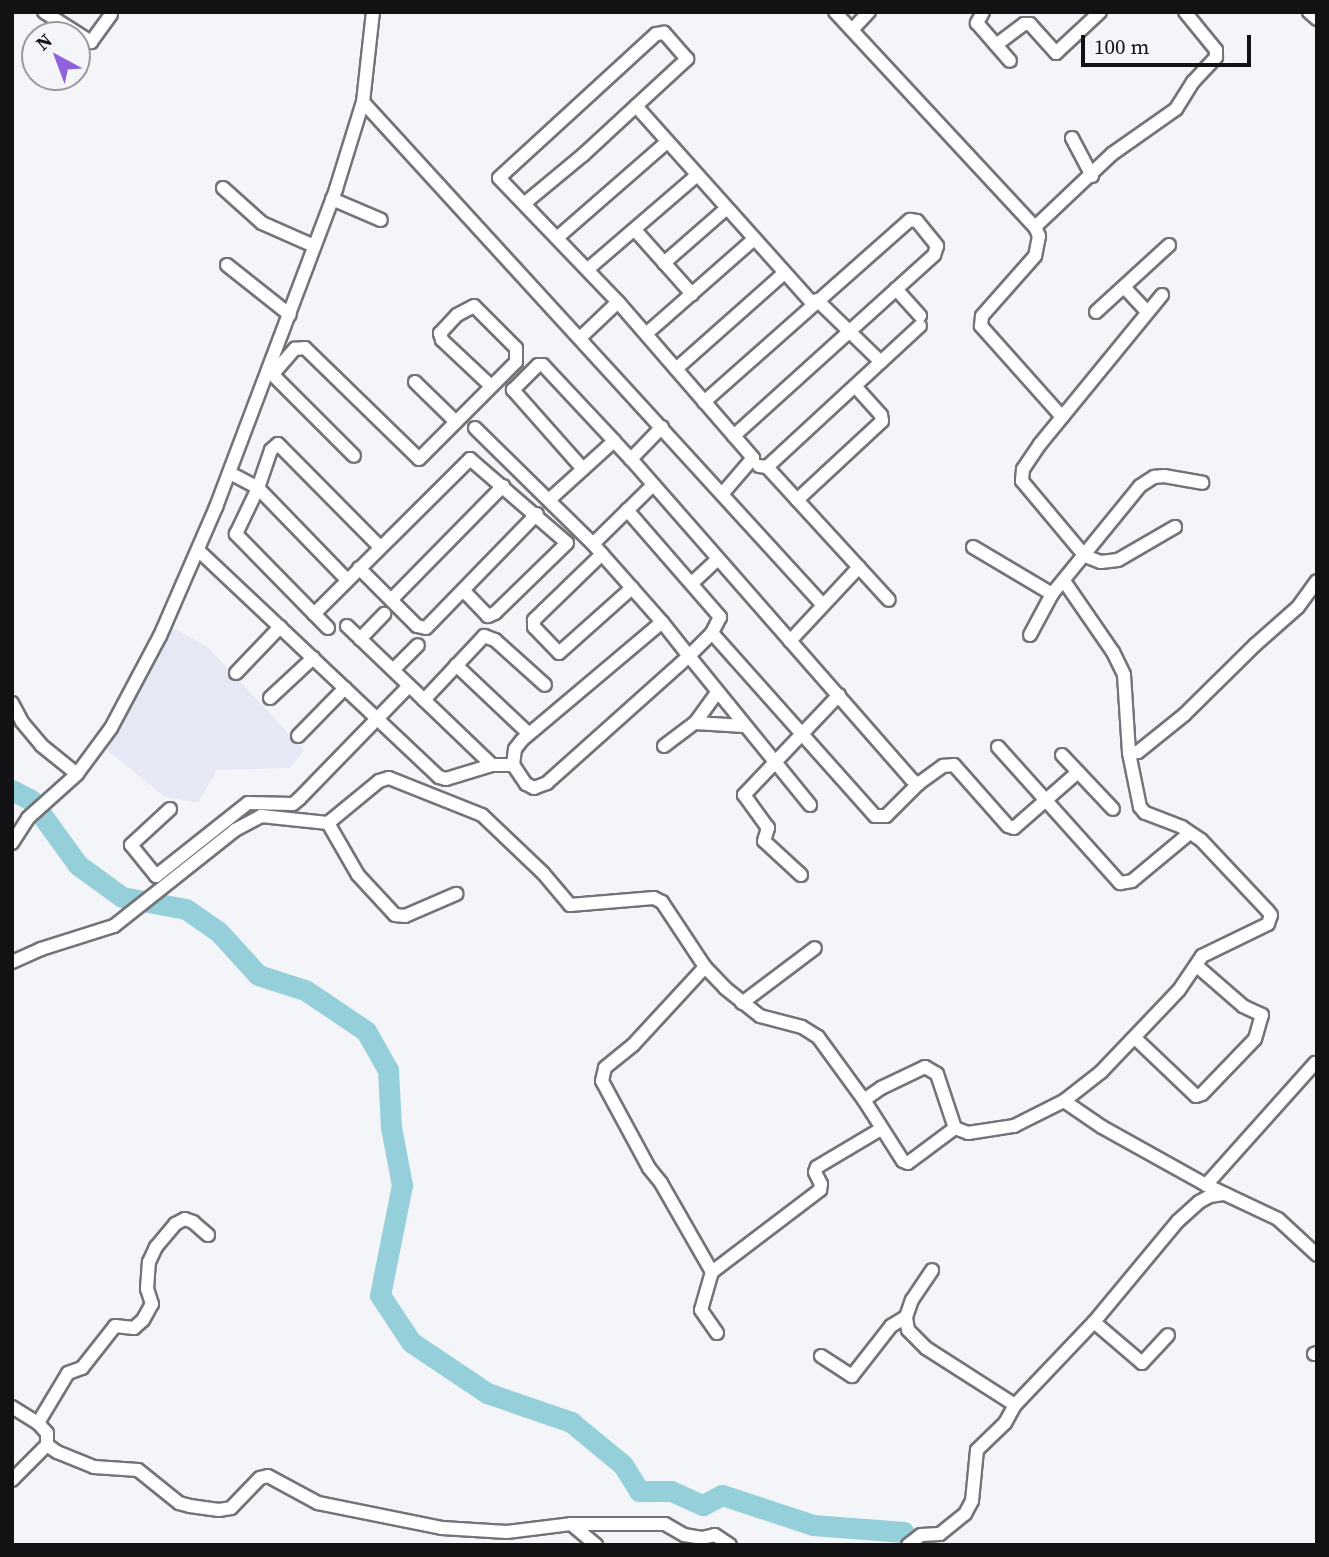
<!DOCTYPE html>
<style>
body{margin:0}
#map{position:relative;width:1329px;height:1557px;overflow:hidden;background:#f4f5f9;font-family:"Source Serif 4",serif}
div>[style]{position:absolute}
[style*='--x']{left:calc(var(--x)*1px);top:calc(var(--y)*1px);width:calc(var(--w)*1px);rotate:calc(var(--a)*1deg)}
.built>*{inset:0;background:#e6e9f5}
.river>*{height:21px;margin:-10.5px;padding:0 10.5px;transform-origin:10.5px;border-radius:10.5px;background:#95cfda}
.roads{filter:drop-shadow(2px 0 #737479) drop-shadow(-2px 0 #737479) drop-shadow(0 2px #737479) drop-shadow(0 -2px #737479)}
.minor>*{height:12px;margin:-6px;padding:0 6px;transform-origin:6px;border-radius:6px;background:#fff}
span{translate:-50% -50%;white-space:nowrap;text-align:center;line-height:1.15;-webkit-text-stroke:5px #f4f5f9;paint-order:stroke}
.frame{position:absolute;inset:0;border:14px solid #121214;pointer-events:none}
.north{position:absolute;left:21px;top:21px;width:70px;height:70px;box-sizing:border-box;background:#f4f5f9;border:2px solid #9a9a9d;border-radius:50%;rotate:319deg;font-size:19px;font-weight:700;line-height:28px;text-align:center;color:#121214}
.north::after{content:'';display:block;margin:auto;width:24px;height:32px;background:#8f61db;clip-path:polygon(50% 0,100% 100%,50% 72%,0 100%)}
.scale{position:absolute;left:1081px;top:35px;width:170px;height:32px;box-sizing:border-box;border:4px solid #121214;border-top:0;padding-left:9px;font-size:21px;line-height:24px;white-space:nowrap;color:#121214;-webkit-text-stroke:5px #f4f5f9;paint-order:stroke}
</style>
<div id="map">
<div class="built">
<div style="clip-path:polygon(171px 627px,208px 647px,304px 750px,290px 768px,217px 770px,198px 803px,165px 797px,107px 750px)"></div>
</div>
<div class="river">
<div style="--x:12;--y:790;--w:21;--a:28"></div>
<div style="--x:31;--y:800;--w:80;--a:54.1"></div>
<div style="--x:78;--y:865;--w:54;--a:36"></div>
<div style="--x:122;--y:897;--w:65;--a:10.6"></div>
<div style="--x:186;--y:909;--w:39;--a:35"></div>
<div style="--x:218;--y:931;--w:59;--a:47.7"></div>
<div style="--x:258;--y:975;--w:49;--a:17.7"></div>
<div style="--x:305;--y:990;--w:73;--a:33.9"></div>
<div style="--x:366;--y:1031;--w:45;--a:60.6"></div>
<div style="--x:388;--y:1070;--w:57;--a:87"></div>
<div style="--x:391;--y:1127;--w:59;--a:79.3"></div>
<div style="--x:402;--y:1185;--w:112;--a:101.3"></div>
<div style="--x:380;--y:1295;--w:56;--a:56.6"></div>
<div style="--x:411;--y:1342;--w:92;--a:33.9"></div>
<div style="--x:487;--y:1393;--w:89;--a:19"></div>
<div style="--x:571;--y:1422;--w:67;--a:39.6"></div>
<div style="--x:623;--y:1465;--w:31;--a:58"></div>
<div style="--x:639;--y:1491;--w:32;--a:0"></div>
<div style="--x:671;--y:1491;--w:35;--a:24"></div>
<div style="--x:703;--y:1505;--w:21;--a:-28"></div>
<div style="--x:722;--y:1495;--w:96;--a:18.2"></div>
<div style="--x:813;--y:1525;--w:91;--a:4.4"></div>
</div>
<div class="roads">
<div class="minor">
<div style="--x:44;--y:12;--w:56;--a:32.6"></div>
<div style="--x:91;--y:42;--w:34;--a:-54"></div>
<div style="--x:835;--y:12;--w:294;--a:47.1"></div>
<div style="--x:1035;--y:227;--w:10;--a:66"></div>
<div style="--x:1039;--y:236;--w:20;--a:101"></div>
<div style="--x:1035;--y:256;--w:80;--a:131.5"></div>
<div style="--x:982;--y:316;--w:10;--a:96"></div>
<div style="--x:981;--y:326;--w:122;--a:48.3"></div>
<div style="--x:983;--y:12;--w:13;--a:119"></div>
<div style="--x:977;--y:23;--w:50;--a:49"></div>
<div style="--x:1309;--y:12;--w:11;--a:41"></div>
<div style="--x:852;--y:30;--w:25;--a:-47"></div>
<div style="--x:996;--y:45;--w:35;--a:-37"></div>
<div style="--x:1024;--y:24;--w:6;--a:0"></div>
<div style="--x:1030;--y:24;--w:39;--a:48"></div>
<div style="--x:1056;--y:53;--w:60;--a:-43"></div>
<div style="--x:363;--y:102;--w:680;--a:47.56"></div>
<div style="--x:636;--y:106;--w:266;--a:48.2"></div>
<div style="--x:1072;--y:138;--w:43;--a:62.2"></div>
<div style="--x:223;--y:188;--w:52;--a:41.9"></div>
<div style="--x:262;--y:223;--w:57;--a:23.9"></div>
<div style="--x:332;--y:199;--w:53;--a:23.2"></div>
<div style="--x:525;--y:203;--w:75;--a:-39.6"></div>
<div style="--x:583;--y:155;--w:142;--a:-42.7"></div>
<div style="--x:687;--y:59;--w:35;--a:-131"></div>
<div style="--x:664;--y:33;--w:8;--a:173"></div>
<div style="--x:656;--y:34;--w:213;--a:137.5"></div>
<div style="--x:499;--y:178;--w:172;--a:46.2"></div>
<div style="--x:618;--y:302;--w:206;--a:49.1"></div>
<div style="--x:753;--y:458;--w:46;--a:130.6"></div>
<div style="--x:1035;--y:227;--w:106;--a:-43.5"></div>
<div style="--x:1112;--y:154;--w:78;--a:-35.1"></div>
<div style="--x:1176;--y:109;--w:32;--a:-58"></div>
<div style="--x:1193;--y:82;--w:34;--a:-47"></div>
<div style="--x:1216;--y:57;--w:7;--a:-90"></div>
<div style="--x:1216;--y:50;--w:49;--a:-129.2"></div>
<div style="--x:635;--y:230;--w:86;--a:48.3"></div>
<div style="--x:558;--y:237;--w:145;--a:-41.1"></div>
<div style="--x:664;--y:263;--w:82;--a:-41.1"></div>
<div style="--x:227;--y:265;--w:80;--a:38.4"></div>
<div style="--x:588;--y:269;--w:143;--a:-40.7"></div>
<div style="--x:1124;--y:287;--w:34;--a:47"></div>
<div style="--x:896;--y:289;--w:36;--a:48"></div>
<div style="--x:1162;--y:295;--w:193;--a:129.3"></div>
<div style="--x:1040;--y:444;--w:30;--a:124"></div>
<div style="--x:1023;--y:469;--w:12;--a:95"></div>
<div style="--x:1022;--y:481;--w:98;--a:50"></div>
<div style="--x:1085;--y:556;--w:17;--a:21"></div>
<div style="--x:1101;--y:562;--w:17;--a:-7"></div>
<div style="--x:1118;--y:560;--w:66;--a:-30.1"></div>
<div style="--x:817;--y:300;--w:89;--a:44.1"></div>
<div style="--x:1096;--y:312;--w:99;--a:-42.5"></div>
<div style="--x:646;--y:334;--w:142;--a:-41.3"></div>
<div style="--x:580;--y:338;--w:52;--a:-43.5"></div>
<div style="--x:676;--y:369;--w:144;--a:-41.6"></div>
<div style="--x:269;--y:371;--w:120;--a:45"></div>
<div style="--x:272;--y:375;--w:35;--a:-49"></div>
<div style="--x:295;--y:349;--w:10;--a:-6"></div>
<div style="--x:305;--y:348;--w:159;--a:44.2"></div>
<div style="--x:419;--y:459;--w:137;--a:-45"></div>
<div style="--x:516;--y:362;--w:14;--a:-90"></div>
<div style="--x:516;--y:348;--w:59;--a:-135"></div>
<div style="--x:474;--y:306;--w:19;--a:152"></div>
<div style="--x:457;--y:315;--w:25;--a:133"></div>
<div style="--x:440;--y:333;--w:7;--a:74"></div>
<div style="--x:442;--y:340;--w:67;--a:43.2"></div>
<div style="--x:415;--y:382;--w:56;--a:44.3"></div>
<div style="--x:704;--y:402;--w:275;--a:-41.5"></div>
<div style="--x:910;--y:220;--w:7;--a:8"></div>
<div style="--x:917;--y:221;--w:32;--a:51"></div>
<div style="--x:937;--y:246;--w:9;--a:108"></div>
<div style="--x:934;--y:255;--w:270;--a:137.9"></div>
<div style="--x:662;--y:427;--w:45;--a:134.1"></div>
<div style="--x:631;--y:459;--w:425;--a:48.8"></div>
<div style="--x:911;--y:779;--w:9;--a:36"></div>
<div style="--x:918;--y:784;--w:31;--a:-36"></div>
<div style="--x:943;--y:766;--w:11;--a:-5"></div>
<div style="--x:954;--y:765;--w:81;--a:48.5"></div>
<div style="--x:1008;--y:826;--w:6;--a:18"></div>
<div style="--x:1014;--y:828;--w:85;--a:-41.2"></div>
<div style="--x:475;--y:428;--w:165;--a:44.5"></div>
<div style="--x:759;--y:466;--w:8;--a:7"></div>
<div style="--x:767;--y:467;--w:180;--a:47.5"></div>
<div style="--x:767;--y:467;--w:208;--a:-42.7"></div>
<div style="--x:583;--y:469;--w:106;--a:-131.5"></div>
<div style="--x:513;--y:390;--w:35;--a:-45"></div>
<div style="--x:538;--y:365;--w:5;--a:0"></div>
<div style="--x:543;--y:365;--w:104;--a:46.9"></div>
<div style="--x:230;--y:473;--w:32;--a:28"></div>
<div style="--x:258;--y:488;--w:128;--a:45.9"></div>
<div style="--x:653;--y:485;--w:84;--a:135.5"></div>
<div style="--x:593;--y:544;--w:104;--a:48.5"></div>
<div style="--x:662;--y:622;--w:43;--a:51.5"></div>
<div style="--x:689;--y:656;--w:191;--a:138.2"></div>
<div style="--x:547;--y:783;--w:14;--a:159"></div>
<div style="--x:534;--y:788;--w:9;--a:-153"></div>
<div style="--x:526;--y:784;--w:23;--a:-124"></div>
<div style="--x:513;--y:765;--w:16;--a:-83"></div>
<div style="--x:515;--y:749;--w:11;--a:-52"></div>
<div style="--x:522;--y:740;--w:183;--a:-40.1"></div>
<div style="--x:549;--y:500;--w:88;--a:-42.2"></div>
<div style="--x:614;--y:441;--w:25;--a:47"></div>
<div style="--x:797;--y:500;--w:116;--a:-42.9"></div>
<div style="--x:882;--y:421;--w:6;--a:-99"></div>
<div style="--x:881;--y:415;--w:39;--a:-132"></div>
<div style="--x:627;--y:510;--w:142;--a:49"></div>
<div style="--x:720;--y:617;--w:18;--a:117"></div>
<div style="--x:712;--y:633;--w:33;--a:135"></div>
<div style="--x:689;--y:656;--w:192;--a:50.9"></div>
<div style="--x:973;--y:547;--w:92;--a:30.7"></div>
<div style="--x:198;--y:550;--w:331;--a:43.3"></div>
<div style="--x:439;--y:777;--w:7;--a:16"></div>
<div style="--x:446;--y:779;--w:48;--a:-16.9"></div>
<div style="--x:492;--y:765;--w:21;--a:0"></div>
<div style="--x:602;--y:554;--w:95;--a:135.9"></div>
<div style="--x:534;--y:620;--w:7;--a:90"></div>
<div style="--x:534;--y:627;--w:36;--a:46"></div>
<div style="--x:559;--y:653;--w:98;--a:-41.7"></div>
<div style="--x:359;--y:568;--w:82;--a:45"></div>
<div style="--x:417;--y:626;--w:9;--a:13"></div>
<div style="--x:426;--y:628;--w:159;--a:-45.8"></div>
<div style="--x:1064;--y:581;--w:86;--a:55.4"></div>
<div style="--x:1113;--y:652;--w:25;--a:64"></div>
<div style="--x:1124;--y:675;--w:78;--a:86.3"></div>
<div style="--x:692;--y:583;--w:34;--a:-43"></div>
<div style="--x:391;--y:600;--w:160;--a:-45.5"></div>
<div style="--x:314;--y:614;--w:220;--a:-44.8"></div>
<div style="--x:470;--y:459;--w:128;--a:40.9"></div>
<div style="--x:567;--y:543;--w:100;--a:135.8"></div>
<div style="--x:495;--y:613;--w:8;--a:157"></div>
<div style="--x:488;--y:616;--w:36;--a:-134"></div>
<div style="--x:347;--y:626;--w:201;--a:43.8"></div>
<div style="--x:328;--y:628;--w:132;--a:-134.4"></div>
<div style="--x:236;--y:534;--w:51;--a:-64.4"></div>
<div style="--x:258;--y:488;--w:40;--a:-71.1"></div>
<div style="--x:271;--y:450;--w:9;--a:-41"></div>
<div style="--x:278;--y:444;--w:145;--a:45.3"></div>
<div style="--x:712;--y:633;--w:245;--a:48.3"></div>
<div style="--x:875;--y:816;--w:11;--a:0"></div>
<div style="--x:886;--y:816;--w:45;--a:-45"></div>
<div style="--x:1030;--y:635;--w:47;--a:-61.8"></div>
<div style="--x:1052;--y:594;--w:139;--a:-50.8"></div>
<div style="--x:1140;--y:486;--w:17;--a:-33"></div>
<div style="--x:1154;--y:477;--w:10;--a:-6"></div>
<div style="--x:1164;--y:476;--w:39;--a:10"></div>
<div style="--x:360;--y:639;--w:35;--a:-46"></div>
<div style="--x:790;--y:641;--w:101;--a:-47"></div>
<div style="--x:456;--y:665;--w:100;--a:43.4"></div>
<div style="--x:393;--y:670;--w:35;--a:-45"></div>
<div style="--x:236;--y:673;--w:64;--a:-46.3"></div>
<div style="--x:270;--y:698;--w:59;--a:-42.9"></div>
<div style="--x:424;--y:700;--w:88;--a:-46.8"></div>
<div style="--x:484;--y:636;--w:12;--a:20"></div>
<div style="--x:495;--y:640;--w:67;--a:42"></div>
<div style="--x:12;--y:703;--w:21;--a:62"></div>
<div style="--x:22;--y:722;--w:30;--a:50"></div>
<div style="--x:41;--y:745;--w:46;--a:38.9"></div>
<div style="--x:695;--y:723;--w:49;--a:3.5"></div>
<div style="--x:298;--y:736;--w:67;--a:-45.6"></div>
<div style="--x:664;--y:746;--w:39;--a:-37"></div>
<div style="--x:695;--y:723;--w:37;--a:-54"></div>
<div style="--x:998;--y:747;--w:183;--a:48.1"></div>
<div style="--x:1120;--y:883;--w:12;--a:-9"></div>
<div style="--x:1132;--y:881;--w:69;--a:-39.7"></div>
<div style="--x:1062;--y:755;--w:74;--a:46.6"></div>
<div style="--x:170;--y:809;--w:53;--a:137.3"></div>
<div style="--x:131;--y:845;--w:40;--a:51"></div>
<div style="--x:156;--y:876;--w:117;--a:-38.4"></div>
<div style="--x:248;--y:803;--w:45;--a:1.3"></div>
<div style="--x:293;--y:804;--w:8;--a:-40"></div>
<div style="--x:299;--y:799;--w:158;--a:-45.8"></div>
<div style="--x:328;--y:823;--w:60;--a:60"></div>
<div style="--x:358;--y:875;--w:54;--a:47.2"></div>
<div style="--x:395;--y:915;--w:10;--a:6"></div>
<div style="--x:405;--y:916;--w:56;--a:-23.3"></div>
<div style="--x:12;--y:843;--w:30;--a:-57"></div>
<div style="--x:28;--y:818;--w:66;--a:-41.9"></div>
<div style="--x:77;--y:774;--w:57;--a:-53.5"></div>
<div style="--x:111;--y:728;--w:104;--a:-62"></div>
<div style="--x:160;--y:636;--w:141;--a:-66.5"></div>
<div style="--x:216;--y:507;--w:340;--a:-69.3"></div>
<div style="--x:336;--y:189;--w:91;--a:-72.8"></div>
<div style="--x:363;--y:102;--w:91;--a:-83.7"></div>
<div style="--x:801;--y:875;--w:50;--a:-137.4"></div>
<div style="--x:764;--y:841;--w:14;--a:-73"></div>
<div style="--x:768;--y:828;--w:41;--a:-126"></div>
<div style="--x:744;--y:795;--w:138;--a:-46.5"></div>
<div style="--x:12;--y:962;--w:32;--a:-24"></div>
<div style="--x:41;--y:949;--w:77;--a:-17.5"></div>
<div style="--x:114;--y:926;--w:154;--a:-38.4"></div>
<div style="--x:235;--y:830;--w:30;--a:-28"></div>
<div style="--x:261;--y:816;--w:67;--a:6"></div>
<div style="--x:328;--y:823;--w:66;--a:-39.5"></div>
<div style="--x:379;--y:781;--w:10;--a:-17"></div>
<div style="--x:389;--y:778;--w:100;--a:21.7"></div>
<div style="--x:482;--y:815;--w:84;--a:43.6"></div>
<div style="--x:543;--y:873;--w:42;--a:49.8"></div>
<div style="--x:570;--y:905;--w:84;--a:-4.8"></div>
<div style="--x:654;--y:898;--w:9;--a:27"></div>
<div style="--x:662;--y:902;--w:78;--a:56.5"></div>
<div style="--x:705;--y:967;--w:29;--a:46"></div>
<div style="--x:725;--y:988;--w:45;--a:38.7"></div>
<div style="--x:760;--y:1016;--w:43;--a:14.7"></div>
<div style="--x:802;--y:1027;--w:19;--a:32"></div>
<div style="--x:818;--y:1037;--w:78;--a:53.9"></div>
<div style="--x:864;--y:1100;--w:21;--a:-35"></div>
<div style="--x:881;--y:1088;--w:49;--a:-25.5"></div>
<div style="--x:925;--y:1067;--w:14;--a:30"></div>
<div style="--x:937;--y:1074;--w:57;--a:71.6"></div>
<div style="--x:955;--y:1128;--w:14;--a:21"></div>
<div style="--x:968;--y:1133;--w:47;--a:-8.7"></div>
<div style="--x:1014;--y:1126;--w:56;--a:-26.6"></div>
<div style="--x:1064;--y:1101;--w:47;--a:-38.1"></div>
<div style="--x:1101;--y:1072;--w:113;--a:-46.4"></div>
<div style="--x:1179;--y:990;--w:41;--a:-55.9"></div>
<div style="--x:1202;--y:956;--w:73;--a:-25.9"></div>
<div style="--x:1268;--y:924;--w:9;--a:-72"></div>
<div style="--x:1271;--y:915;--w:6;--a:-129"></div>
<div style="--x:1267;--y:910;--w:96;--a:-133.3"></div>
<div style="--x:1201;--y:840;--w:23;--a:-146"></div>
<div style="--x:1182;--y:827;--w:40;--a:-159"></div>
<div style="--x:1145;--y:813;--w:8;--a:-130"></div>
<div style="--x:1140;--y:807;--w:55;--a:-101.5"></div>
<div style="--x:1129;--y:753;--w:9;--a:-6"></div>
<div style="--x:1138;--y:752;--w:59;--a:-38.8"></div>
<div style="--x:1184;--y:715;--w:100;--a:-44.6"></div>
<div style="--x:1255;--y:645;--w:57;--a:-41.5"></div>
<div style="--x:1298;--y:607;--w:32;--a:-54"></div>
<div style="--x:705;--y:967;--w:106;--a:132.7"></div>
<div style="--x:633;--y:1045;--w:36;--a:141"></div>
<div style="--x:605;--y:1068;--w:13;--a:103"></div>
<div style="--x:602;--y:1081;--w:99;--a:61.6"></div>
<div style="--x:649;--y:1168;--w:19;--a:51"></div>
<div style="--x:661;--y:1183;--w:103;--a:60.2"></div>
<div style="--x:742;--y:1003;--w:91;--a:-37"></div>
<div style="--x:1135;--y:1038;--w:84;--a:43.6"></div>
<div style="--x:1196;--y:1096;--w:6;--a:-18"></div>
<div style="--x:1202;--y:1094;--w:76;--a:-46.1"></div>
<div style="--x:1255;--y:1039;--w:25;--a:-74"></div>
<div style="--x:1262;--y:1015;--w:21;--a:-155"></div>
<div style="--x:1243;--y:1006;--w:61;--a:-139"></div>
<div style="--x:864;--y:1100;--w:72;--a:57.4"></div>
<div style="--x:903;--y:1161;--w:5;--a:22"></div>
<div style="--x:908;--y:1163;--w:59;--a:-36.7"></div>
<div style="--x:1064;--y:1101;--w:46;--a:34.4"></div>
<div style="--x:1102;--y:1127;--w:119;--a:29.1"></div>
<div style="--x:1206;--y:1185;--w:80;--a:25.3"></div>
<div style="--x:1278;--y:1219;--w:53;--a:42.7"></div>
<div style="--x:1206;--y:1185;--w:164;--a:-48.2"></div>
<div style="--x:1094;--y:1322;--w:63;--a:40.5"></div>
<div style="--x:1142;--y:1363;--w:38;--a:-47"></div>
<div style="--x:717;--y:1333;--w:28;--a:-125"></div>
<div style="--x:701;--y:1310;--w:40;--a:-74"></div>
<div style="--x:712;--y:1272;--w:136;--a:-37.2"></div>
<div style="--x:820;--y:1190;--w:6;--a:-81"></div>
<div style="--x:821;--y:1184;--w:13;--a:-117"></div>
<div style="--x:815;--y:1172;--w:5;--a:-68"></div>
<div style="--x:817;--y:1167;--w:74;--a:-30.7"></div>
<div style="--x:1314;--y:1354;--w:3;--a:-18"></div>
<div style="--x:821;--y:1356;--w:37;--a:33"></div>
<div style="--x:852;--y:1376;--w:63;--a:-52"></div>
<div style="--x:891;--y:1326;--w:17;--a:-31"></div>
<div style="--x:1015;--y:1405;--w:115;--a:-46.4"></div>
<div style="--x:1094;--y:1322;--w:131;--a:-50.3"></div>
<div style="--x:1178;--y:1221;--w:28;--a:-42"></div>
<div style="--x:1199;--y:1202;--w:13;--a:-29"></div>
<div style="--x:1210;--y:1196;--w:15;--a:-8"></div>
<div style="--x:12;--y:1407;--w:31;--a:32"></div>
<div style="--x:38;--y:1423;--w:58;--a:-59"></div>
<div style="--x:68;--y:1373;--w:15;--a:-20"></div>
<div style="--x:82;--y:1368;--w:53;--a:-51.8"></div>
<div style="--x:115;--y:1326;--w:19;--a:6"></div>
<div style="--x:134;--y:1328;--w:12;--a:-42"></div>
<div style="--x:143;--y:1320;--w:18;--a:-61"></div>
<div style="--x:152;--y:1304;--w:16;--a:-108"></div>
<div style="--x:147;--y:1289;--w:27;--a:-86"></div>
<div style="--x:149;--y:1262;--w:17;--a:-65"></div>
<div style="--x:156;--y:1247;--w:30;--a:-50"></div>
<div style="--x:175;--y:1224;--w:11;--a:-27"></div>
<div style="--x:185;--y:1219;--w:9;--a:21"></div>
<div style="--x:193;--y:1222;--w:20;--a:41"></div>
<div style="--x:38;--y:1423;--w:13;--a:48"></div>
<div style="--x:47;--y:1433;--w:12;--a:90"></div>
<div style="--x:47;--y:1445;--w:12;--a:35"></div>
<div style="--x:57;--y:1452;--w:40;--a:22"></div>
<div style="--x:94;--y:1467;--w:44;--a:3.9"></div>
<div style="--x:138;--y:1470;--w:53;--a:38.8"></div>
<div style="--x:179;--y:1503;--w:11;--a:15"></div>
<div style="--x:190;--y:1506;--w:29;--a:8"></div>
<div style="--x:219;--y:1510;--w:12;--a:-9"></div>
<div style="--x:231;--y:1508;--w:42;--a:-46"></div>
<div style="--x:260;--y:1478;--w:8;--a:-14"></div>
<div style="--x:268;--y:1476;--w:57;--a:28.4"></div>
<div style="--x:318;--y:1503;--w:126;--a:11.4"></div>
<div style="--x:442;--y:1528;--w:65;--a:3.5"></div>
<div style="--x:507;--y:1532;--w:64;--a:-7.1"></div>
<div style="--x:571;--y:1524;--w:94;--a:0"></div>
<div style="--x:665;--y:1524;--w:22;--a:30"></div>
<div style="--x:684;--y:1535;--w:18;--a:9"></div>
<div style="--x:702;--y:1538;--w:13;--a:-13"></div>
<div style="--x:715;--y:1535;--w:18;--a:34"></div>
<div style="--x:12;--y:1480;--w:49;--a:-45"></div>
<div style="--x:571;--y:1524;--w:33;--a:40"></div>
<div style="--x:908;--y:1545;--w:16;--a:-38"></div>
<div style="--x:921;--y:1535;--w:19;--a:-3"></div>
<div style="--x:940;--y:1534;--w:32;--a:-39"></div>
<div style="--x:965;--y:1514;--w:15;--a:-62"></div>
<div style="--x:972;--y:1501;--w:51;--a:-84.4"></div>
<div style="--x:977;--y:1450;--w:39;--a:-44"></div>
<div style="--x:1005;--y:1423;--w:21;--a:-61"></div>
<div style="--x:1015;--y:1405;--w:106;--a:-147.4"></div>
<div style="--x:926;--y:1348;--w:25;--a:-135"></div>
<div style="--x:908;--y:1330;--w:13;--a:-99"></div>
<div style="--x:906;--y:1317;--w:18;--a:-71"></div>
<div style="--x:912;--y:1300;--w:36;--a:-56"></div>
</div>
</div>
<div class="frame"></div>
<div class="north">N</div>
<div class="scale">100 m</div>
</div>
